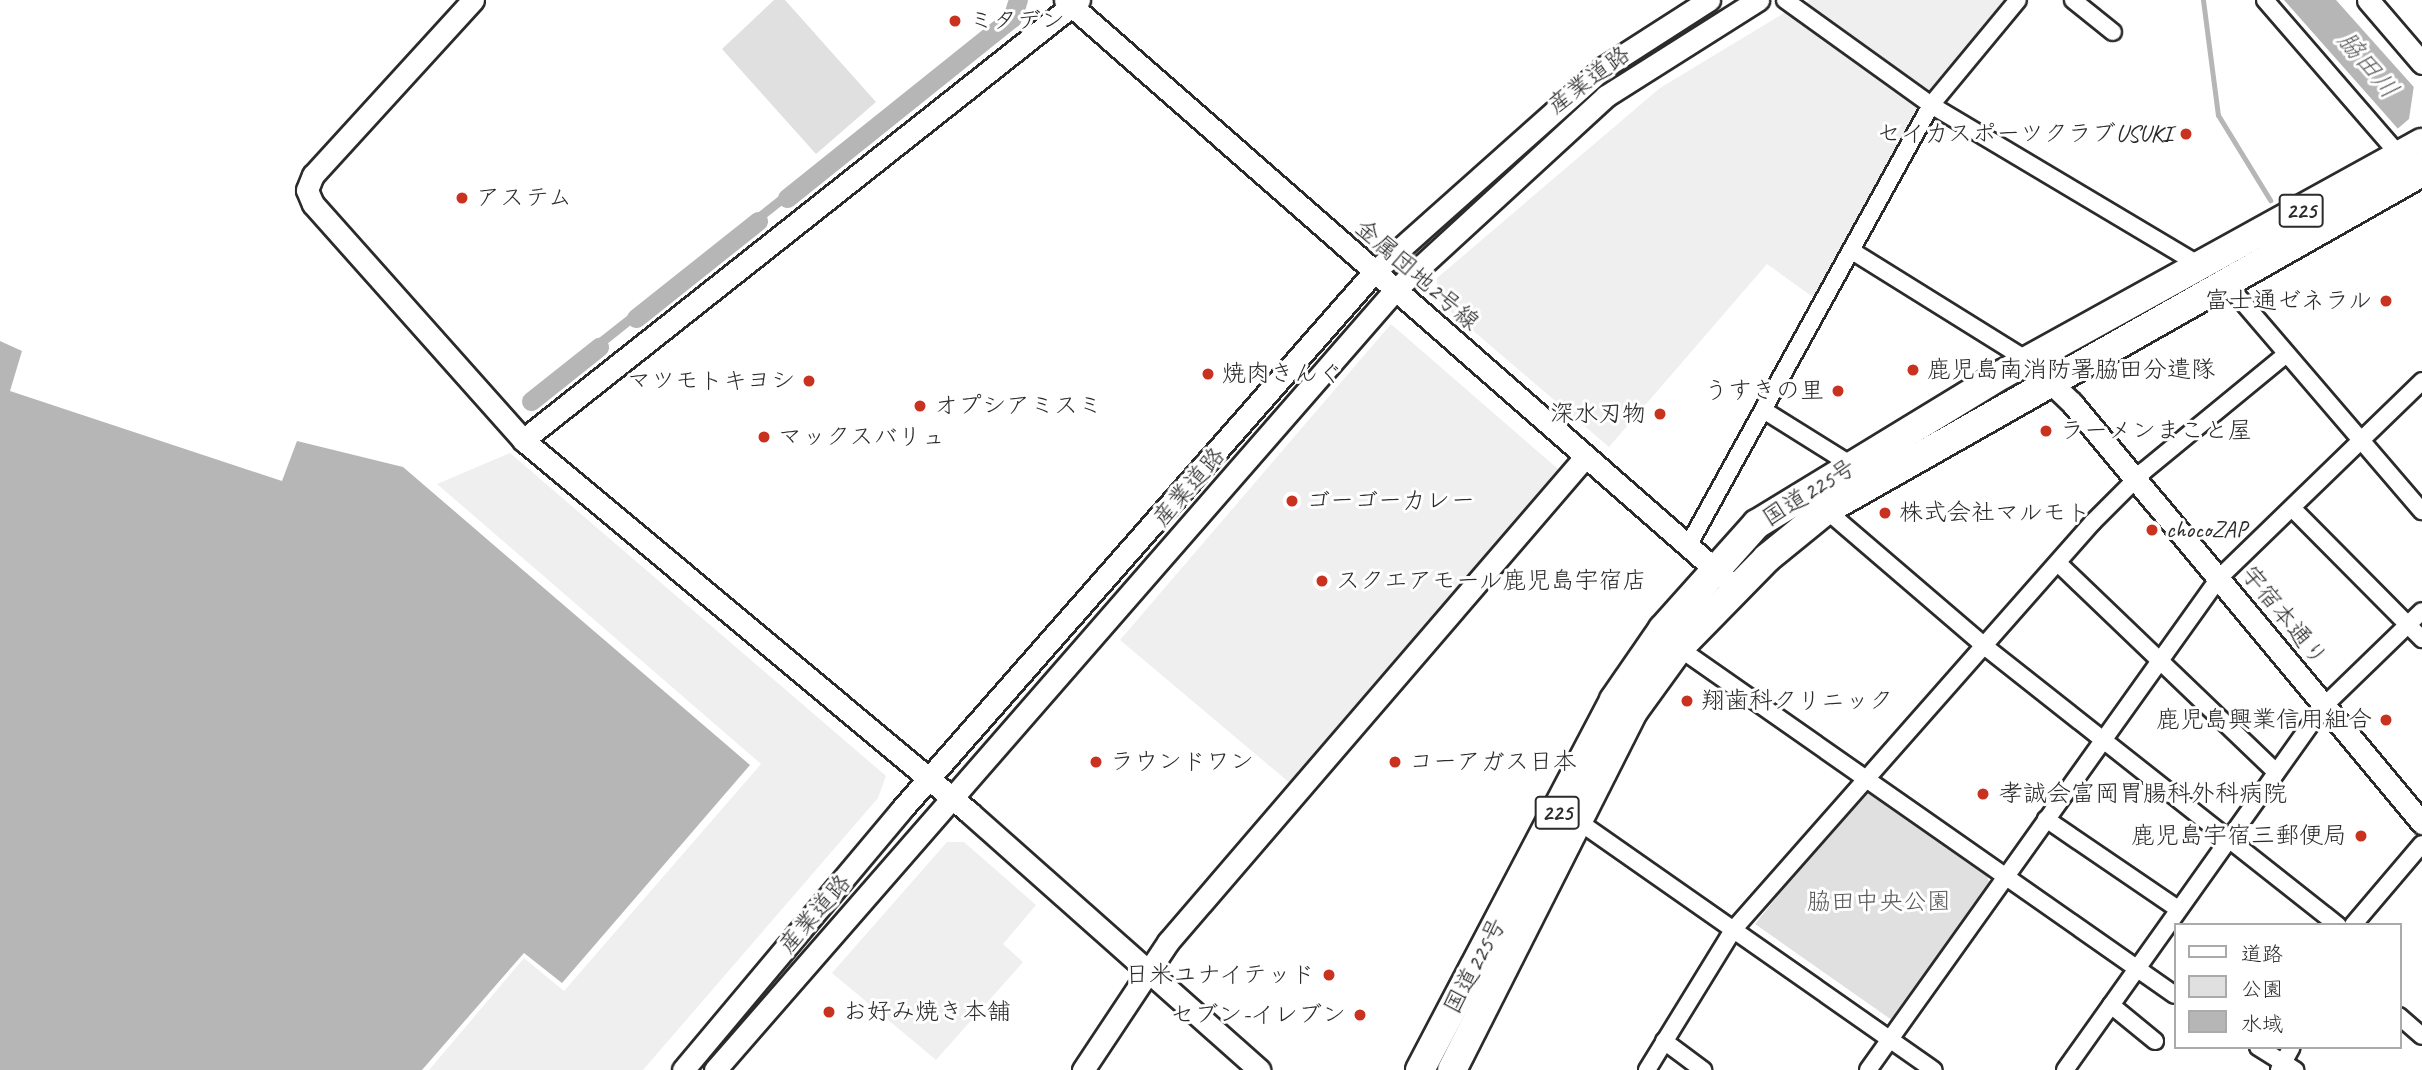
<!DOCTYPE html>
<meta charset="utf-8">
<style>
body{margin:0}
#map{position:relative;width:2422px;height:1070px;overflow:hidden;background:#fff;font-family:Caveat,"Klee One",sans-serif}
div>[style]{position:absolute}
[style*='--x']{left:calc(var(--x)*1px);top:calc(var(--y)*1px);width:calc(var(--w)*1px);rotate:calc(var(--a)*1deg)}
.built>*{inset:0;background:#efefef}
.green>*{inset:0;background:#e0e0e0}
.water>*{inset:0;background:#b6b6b6}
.pier>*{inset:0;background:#fff}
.stream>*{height:5px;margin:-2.5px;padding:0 2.5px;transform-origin:2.5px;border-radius:2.5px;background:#b6b6b6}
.canal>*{height:19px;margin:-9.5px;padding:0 9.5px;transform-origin:9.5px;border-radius:9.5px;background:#b6b6b6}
.roads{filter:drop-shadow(2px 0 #2b2b2b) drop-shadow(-2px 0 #2b2b2b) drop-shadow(0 2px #2b2b2b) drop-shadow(0 -2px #2b2b2b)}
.street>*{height:16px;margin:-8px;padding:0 8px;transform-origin:8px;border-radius:8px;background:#fff}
.secondary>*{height:21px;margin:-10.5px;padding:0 10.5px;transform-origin:10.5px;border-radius:10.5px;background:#fff}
.highway>*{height:28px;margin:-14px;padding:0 14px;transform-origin:14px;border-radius:14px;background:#fff}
.dots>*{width:19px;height:19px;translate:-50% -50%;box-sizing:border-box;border:4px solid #fff;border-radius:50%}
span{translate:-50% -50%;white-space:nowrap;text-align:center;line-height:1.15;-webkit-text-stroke:6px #fff;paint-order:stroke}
.shield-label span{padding:2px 5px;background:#fff;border:2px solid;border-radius:5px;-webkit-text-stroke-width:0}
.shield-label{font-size:23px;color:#2b2b2b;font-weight:700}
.poi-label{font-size:24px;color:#2b2b2b}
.left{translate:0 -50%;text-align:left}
.right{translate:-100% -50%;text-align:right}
.street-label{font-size:24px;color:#2b2b2b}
.park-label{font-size:24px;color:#585858}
.water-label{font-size:26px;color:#5c5c5c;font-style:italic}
.legend{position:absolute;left:2174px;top:923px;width:228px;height:126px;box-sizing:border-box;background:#fff;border:2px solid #aaa;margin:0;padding:9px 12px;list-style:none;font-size:21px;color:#2b2b2b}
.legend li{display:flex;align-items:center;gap:14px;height:35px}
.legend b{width:35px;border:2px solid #aaa}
</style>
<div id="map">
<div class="built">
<div style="clip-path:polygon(1810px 0,2013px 0,1929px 98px,1800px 5px)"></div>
<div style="clip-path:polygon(1789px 10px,1924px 106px,1817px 300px,1767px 264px,1609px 447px,1436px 299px,1437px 278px,1660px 88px)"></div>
<div style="clip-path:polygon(1391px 324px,1558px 469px,1291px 784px,1120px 640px)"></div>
<div style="clip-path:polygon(510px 453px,886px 776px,878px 798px,643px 1070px,429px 1070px,524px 958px,564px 991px,761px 764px,437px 484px)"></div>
<div style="clip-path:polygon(947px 842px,964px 842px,1036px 905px,1003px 944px,1023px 962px,936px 1060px,832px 973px)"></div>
</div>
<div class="green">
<div style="clip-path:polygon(774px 0,785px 0,876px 102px,816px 154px,722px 49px)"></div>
<div style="clip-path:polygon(1860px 794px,1869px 794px,1987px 876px,1991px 886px,1896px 1023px,1755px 924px)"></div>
</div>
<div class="water">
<div style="clip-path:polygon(1012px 0,1021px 0,1014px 20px,980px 48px,974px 42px,1007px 16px)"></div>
<div style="clip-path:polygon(2284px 0,2336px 0,2412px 85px,2422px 97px,2422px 156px)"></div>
<div style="clip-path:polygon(803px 177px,809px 184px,741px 238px,735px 231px)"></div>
<div style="clip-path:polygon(716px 245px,722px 252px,675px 291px,669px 284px)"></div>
<div style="clip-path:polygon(651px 297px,657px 304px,581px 365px,575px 357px)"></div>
<div style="clip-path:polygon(0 341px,22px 351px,10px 391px,282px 481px,297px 441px,403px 467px,750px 765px,562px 983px,524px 953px,422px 1070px,0 1070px)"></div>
</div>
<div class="pier">
<div style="clip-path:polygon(2414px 85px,2422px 94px,2422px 160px,2395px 131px,2409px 119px)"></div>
</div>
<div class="stream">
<div style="--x:2203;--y:0;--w:116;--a:82.6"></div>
<div style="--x:2218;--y:115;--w:100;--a:58.5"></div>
</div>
<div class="canal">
<div style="--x:787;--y:198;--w:288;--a:-38.7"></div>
<div style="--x:1012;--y:18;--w:19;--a:-72"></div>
<div style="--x:636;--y:318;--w:156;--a:-38.5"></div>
<div style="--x:531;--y:401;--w:87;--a:-38.5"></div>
</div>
<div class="roads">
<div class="street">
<div style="--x:1785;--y:0;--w:180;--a:35.7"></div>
<div style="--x:1931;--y:105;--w:314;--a:30.8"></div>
<div style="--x:2073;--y:0;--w:51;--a:38.7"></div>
<div style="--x:2265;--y:0;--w:206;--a:49.1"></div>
<div style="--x:1852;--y:251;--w:206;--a:31.9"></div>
<div style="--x:2228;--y:285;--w:298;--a:49.4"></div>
<div style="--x:1765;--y:411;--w:104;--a:32"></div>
<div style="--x:2292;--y:508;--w:185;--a:45.2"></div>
<div style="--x:1826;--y:510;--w:213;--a:40.6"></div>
<div style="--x:1988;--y:649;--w:446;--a:38.3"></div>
<div style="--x:1688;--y:546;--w:504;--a:-61.14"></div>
<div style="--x:1931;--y:105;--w:136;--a:-50.4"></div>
<div style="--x:2059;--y:564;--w:301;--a:43.8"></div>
<div style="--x:1679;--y:648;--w:605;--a:34.98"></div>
<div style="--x:2046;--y:819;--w:160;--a:34.3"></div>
<div style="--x:1578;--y:821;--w:434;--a:35"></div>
<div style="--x:2353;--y:925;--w:106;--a:-49.6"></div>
<div style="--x:2111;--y:1005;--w:57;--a:39.3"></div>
<div style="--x:2399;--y:1016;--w:30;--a:41"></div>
<div style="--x:1664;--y:1041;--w:49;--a:36.6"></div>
<div style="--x:2258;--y:1047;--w:44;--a:31.9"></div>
<div style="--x:1647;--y:1070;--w:164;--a:-58.4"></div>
<div style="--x:1733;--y:930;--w:544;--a:-48.58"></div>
<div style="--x:2093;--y:522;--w:72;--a:-45"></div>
<div style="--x:2144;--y:471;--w:183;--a:-39.4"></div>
<div style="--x:1868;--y:1070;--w:604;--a:-54.5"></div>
<div style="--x:2219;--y:578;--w:283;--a:-44.1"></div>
<div style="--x:2065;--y:1070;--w:447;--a:-54.6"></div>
<div style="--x:2324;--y:706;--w:136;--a:-44.1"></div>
<div style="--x:2279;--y:1070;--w:26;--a:-61"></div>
</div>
<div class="secondary">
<div style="--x:473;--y:0;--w:237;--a:132.4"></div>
<div style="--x:313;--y:175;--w:16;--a:112"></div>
<div style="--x:307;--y:190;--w:15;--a:67"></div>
<div style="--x:313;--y:204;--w:316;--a:48.3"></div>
<div style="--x:523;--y:440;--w:582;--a:39.84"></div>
<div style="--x:970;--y:813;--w:387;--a:41.6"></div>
<div style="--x:1065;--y:0;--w:880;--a:41.22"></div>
<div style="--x:2368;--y:0;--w:83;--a:49.4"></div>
<div style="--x:2027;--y:360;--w:62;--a:43.7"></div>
<div style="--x:2072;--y:403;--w:547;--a:50.19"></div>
<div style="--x:523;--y:440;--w:709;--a:-38.36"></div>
<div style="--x:683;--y:1070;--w:339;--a:-50"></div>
<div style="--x:901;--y:810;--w:716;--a:-48.68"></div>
<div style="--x:1374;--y:272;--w:307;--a:-41.7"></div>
<div style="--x:1603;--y:68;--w:126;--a:-32.7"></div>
<div style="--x:715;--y:1070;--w:1033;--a:-48.92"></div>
<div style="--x:1394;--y:291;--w:288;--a:-42.6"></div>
<div style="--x:1606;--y:96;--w:180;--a:-32.3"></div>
<div style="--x:1083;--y:1070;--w:154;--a:-56.4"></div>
<div style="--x:1168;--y:942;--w:640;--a:-49.31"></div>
</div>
<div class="highway">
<div style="--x:1420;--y:1070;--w:418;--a:-62.3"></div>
<div style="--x:1614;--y:700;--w:86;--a:-55.4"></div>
<div style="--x:1663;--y:629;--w:141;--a:-48.2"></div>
<div style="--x:1757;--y:524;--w:288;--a:-31.4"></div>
<div style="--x:2003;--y:374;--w:478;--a:-28.9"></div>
<div style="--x:1452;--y:1070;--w:400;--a:-63.2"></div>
<div style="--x:1632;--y:713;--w:80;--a:-54.1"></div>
<div style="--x:1679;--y:648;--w:126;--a:-45.6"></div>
<div style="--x:1767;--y:558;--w:76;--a:-39.1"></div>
<div style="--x:1826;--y:510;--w:685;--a:-29.56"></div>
</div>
</div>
<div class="dots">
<div style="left:955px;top:21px;background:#c8321e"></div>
<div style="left:2186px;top:134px;background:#c8321e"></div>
<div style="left:462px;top:198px;background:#c8321e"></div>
<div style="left:2386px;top:301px;background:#c8321e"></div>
<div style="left:1913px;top:370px;background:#c8321e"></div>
<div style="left:1208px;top:374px;background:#c8321e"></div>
<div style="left:809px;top:381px;background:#c8321e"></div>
<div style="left:1838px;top:391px;background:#c8321e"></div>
<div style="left:920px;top:406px;background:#c8321e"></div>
<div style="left:1660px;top:414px;background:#c8321e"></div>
<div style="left:2046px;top:431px;background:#c8321e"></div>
<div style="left:764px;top:437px;background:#c8321e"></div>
<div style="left:1292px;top:501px;background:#c8321e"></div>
<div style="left:1885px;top:513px;background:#c8321e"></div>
<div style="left:2152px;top:530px;background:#c8321e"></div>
<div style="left:1322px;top:581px;background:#c8321e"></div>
<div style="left:1687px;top:701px;background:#c8321e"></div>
<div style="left:2386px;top:720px;background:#c8321e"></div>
<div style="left:1096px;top:762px;background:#c8321e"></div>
<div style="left:1395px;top:762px;background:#c8321e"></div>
<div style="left:1983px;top:794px;background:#c8321e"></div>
<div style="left:2361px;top:836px;background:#c8321e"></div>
<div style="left:1329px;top:975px;background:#c8321e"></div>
<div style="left:829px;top:1012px;background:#c8321e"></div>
<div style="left:1360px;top:1015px;background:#c8321e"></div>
</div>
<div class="shield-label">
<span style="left:2301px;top:211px">225</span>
<span style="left:1557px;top:813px">225</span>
</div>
<div class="poi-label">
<span class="left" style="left:969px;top:21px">ミタデン</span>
<span class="right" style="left:2172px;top:134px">セイカスポーツクラブUSUKI</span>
<span class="left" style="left:476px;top:198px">アステム</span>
<span class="right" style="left:2372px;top:301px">富士通ゼネラル</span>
<span class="left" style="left:1927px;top:370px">鹿児島南消防署脇田分遣隊</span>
<span class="left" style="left:1222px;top:374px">焼肉きんぐ</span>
<span class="right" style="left:795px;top:381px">マツモトキヨシ</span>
<span class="right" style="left:1824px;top:391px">うすきの里</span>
<span class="left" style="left:934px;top:406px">オプシアミスミ</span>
<span class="right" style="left:1646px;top:414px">深水刃物</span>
<span class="left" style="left:2060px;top:431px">ラーメンまこと屋</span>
<span class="left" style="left:778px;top:437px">マックスバリュ</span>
<span class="left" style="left:1306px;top:501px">ゴーゴーカレー</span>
<span class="left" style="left:1899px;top:513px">株式会社マルモト</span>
<span class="left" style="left:2166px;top:530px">chocoZAP</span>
<span class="left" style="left:1336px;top:581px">スクエアモール鹿児島宇宿店</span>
<span class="left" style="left:1701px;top:701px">翔歯科クリニック</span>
<span class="right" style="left:2372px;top:720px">鹿児島興業信用組合</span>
<span class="left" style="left:1110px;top:762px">ラウンドワン</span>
<span class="left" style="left:1409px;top:762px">コーアガス日本</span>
<span class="left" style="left:1999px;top:794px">孝誠会富岡胃腸科外科病院</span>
<span class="right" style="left:2347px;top:836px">鹿児島宇宿三郵便局</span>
<span class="right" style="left:1315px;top:975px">日米ユナイテッド</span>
<span class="left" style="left:843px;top:1012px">お好み焼き本舗</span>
<span class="right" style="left:1346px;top:1015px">セブン-イレブン</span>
</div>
<div class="street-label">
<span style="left:1589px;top:80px;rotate:-37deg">産業道路</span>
<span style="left:1417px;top:275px;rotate:41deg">金属団地2号線</span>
<span style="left:1189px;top:487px;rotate:-49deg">産業道路</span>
<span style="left:1809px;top:493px;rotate:-32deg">国道225号</span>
<span style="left:2284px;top:616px;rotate:51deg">宇宿本通り</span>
<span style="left:815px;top:914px;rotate:-49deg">産業道路</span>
<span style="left:1475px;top:966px;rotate:-62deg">国道225号</span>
</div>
<div class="park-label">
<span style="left:1879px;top:902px">脇田中央公園</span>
</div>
<div class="water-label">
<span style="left:2368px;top:65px;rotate:50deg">脇田川</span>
</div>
<ul class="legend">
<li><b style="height:9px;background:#fff"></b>道路</li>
<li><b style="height:19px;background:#e0e0e0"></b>公園</li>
<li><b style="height:19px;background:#b6b6b6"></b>水域</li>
</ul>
</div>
